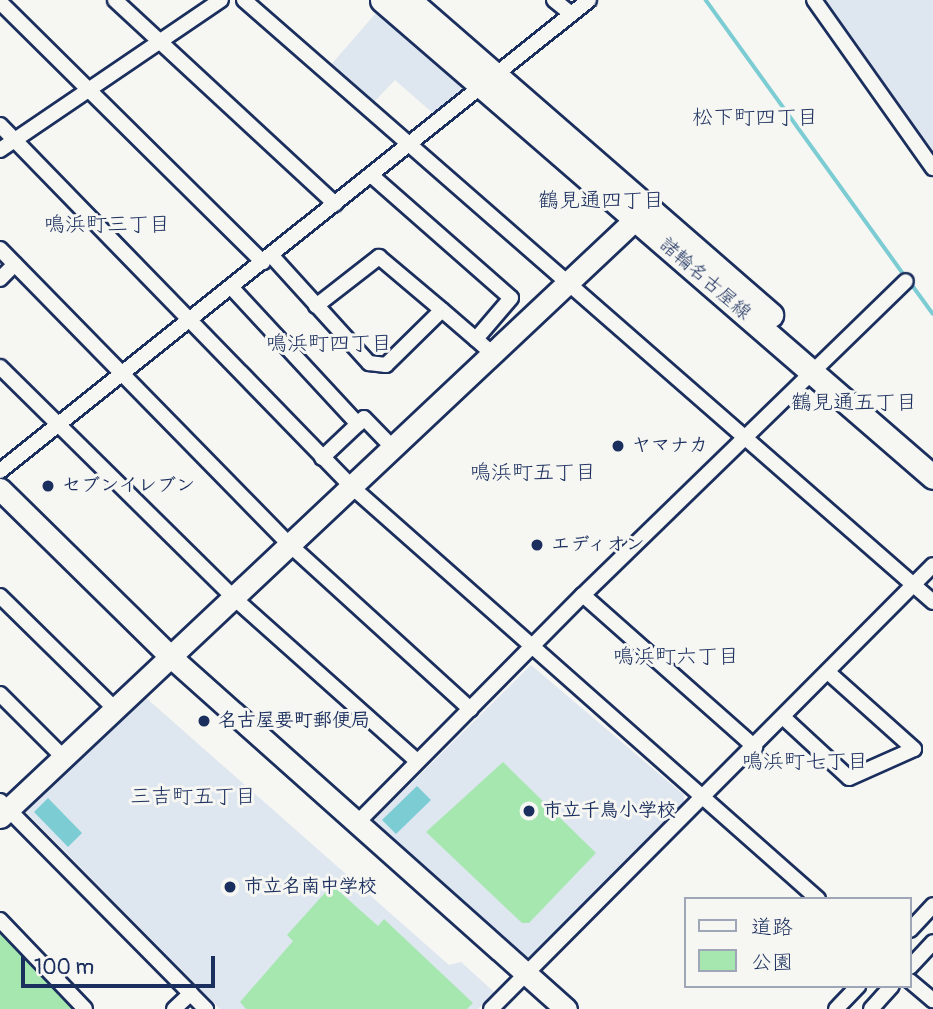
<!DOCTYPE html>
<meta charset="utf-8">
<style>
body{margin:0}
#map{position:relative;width:933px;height:1009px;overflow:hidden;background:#f6f6f2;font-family:Pangolin,"Klee One",sans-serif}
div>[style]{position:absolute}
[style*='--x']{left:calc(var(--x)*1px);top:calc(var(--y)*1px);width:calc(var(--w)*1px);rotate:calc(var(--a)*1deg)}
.built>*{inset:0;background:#dee6f0}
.green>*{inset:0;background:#a6e7b0}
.water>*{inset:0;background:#7bccd3}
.stream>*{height:3.5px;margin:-1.75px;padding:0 1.75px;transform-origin:1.75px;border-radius:1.75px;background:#7bccd3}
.roads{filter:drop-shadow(2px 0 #1b2f5e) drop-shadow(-2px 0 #1b2f5e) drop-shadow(0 2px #1b2f5e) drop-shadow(0 -2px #1b2f5e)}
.street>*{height:14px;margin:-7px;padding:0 7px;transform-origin:7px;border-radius:7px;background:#f6f6f2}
.secondary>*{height:21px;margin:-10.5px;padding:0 10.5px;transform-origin:10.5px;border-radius:10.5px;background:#f6f6f2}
.primary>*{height:23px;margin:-11.5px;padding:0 11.5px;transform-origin:11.5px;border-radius:11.5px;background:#f6f6f2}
.dots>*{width:19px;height:19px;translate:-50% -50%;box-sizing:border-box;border:4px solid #f6f6f2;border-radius:50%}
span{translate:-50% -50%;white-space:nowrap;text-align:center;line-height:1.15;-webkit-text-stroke:6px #f6f6f2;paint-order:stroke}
.street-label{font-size:19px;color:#1b2f5e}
.poi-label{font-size:19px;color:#1b2f5e;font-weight:700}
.left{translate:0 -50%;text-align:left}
.neighbourhood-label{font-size:21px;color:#1b2f5e}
.legend{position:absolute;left:684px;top:897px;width:228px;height:91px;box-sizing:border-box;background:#f6f6f2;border:2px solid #9ea6b7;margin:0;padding:9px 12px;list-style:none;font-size:21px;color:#1b2f5e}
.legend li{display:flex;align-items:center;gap:14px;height:35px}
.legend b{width:35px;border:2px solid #9ea6b7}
.scale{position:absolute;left:21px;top:956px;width:194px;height:32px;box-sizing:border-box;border:4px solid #1b2f5e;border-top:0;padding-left:9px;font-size:21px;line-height:24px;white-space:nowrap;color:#1b2f5e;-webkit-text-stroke:5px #f6f6f2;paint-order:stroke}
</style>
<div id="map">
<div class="built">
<div style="clip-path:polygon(825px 0,933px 0,933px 152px,892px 98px)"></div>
<div style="clip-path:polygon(376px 13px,461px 87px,460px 93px,434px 114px,395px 80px,373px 103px,329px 67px)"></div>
<div style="clip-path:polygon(531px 665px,684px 795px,684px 804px,532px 956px,525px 958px,375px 825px,375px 819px)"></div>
<div style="clip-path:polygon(145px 697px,449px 965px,461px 962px,494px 992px,478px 1009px,220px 1009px,26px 812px)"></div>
</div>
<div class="green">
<div style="clip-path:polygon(503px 762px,596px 853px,529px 923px,522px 923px,426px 832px)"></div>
<div style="clip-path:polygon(332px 885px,378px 926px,384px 919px,473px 1003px,467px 1009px,246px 1009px,240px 1002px,293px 941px,287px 935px)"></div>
<div style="clip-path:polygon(0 925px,81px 1009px,0 1009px)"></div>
</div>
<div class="water">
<div style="clip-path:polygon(417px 786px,431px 800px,396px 834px,382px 820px)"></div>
<div style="clip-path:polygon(48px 798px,82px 833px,68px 847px,34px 812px)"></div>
</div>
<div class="stream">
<div style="--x:706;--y:0;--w:340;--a:54.2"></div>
<div style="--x:910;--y:282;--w:39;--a:54"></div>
</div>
<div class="roads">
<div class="street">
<div style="--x:115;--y:0;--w:300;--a:42.8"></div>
<div style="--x:244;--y:0;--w:915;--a:41.14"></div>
<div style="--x:554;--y:0;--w:22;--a:39"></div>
<div style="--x:814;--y:0;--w:206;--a:54.7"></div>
<div style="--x:0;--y:2;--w:370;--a:44.7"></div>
<div style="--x:0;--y:125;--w:505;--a:45.8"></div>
<div style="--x:352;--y:487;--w:622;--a:41.48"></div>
<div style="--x:0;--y:150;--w:267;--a:-34.2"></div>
<div style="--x:371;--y:175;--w:186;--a:41.3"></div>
<div style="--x:511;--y:298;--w:54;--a:130.5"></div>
<div style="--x:0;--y:249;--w:414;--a:45.6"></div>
<div style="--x:290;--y:545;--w:244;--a:42.3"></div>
<div style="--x:271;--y:255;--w:146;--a:47.8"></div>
<div style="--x:369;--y:363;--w:17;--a:7"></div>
<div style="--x:386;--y:365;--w:78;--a:-44.5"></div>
<div style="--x:442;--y:310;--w:67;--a:40.8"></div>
<div style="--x:0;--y:279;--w:21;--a:-45"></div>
<div style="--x:231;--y:287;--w:187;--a:47.2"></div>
<div style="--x:358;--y:424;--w:8;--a:-45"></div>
<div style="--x:364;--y:418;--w:42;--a:46"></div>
<div style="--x:316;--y:306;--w:80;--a:-37.9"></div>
<div style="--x:379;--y:257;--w:82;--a:40.1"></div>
<div style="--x:0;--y:367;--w:329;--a:44.6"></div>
<div style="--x:234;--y:598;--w:245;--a:41.7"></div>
<div style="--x:322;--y:458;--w:50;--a:-43.4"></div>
<div style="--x:0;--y:471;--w:754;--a:-38.65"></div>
<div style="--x:583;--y:595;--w:230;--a:41.5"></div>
<div style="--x:0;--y:596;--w:161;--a:44.5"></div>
<div style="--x:0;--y:694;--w:92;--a:45"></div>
<div style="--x:784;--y:718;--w:88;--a:42.7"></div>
<div style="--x:849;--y:778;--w:71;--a:-24"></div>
<div style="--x:914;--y:749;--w:115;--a:-138.2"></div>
<div style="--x:0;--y:801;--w:293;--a:45.3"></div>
<div style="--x:359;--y:821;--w:318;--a:-45.3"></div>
<div style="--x:583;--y:595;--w:450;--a:-44.2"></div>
<div style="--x:0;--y:920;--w:123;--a:46.3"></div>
<div style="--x:910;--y:930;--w:34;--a:-47"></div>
<div style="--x:910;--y:967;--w:34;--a:-47"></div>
<div style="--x:910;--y:981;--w:30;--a:40"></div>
<div style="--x:174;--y:1009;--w:23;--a:-43"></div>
<div style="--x:491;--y:1009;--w:626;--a:-45.13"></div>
<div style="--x:836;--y:1009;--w:32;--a:-46"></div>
<div style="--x:871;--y:1009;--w:31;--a:-48"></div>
</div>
<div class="secondary">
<div style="--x:0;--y:489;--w:240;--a:44.5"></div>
<div style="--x:171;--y:657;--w:529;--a:41.71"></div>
<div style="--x:0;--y:817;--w:887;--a:-43.26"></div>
</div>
<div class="primary">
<div style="--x:382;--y:0;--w:729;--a:40.88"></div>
<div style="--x:409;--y:0;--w:480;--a:41"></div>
</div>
</div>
<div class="dots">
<div style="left:618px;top:446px;background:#1b2f5e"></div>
<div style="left:48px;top:486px;background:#1b2f5e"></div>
<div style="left:537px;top:545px;background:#1b2f5e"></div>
<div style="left:204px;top:721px;background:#1b2f5e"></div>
<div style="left:529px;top:811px;background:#1b2f5e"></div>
<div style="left:230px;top:887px;background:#1b2f5e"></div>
</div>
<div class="street-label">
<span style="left:705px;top:279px;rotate:41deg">諸輪名古屋線</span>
</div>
<div class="poi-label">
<span class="left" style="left:632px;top:446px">ヤマナカ</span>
<span class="left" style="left:62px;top:486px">セブンイレブン</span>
<span class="left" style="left:551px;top:545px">エディオン</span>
<span class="left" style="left:218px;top:721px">名古屋要町郵便局</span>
<span class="left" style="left:543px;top:811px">市立千鳥小学校</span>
<span class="left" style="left:244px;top:887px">市立名南中学校</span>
</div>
<div class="neighbourhood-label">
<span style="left:755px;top:118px">松下町四丁目</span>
<span style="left:601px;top:201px">鶴見通四丁目</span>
<span style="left:107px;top:225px">鳴浜町三丁目</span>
<span style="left:329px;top:344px">鳴浜町四丁目</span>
<span style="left:854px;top:403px">鶴見通五丁目</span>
<span style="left:533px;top:473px">鳴浜町五丁目</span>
<span style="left:676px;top:657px">鳴浜町六丁目</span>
<span style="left:805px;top:762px">鳴浜町七丁目</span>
<span style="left:193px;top:797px">三吉町五丁目</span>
</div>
<ul class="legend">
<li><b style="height:9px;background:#f6f6f2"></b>道路</li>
<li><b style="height:19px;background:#a6e7b0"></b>公園</li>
</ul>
<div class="scale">100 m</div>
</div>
